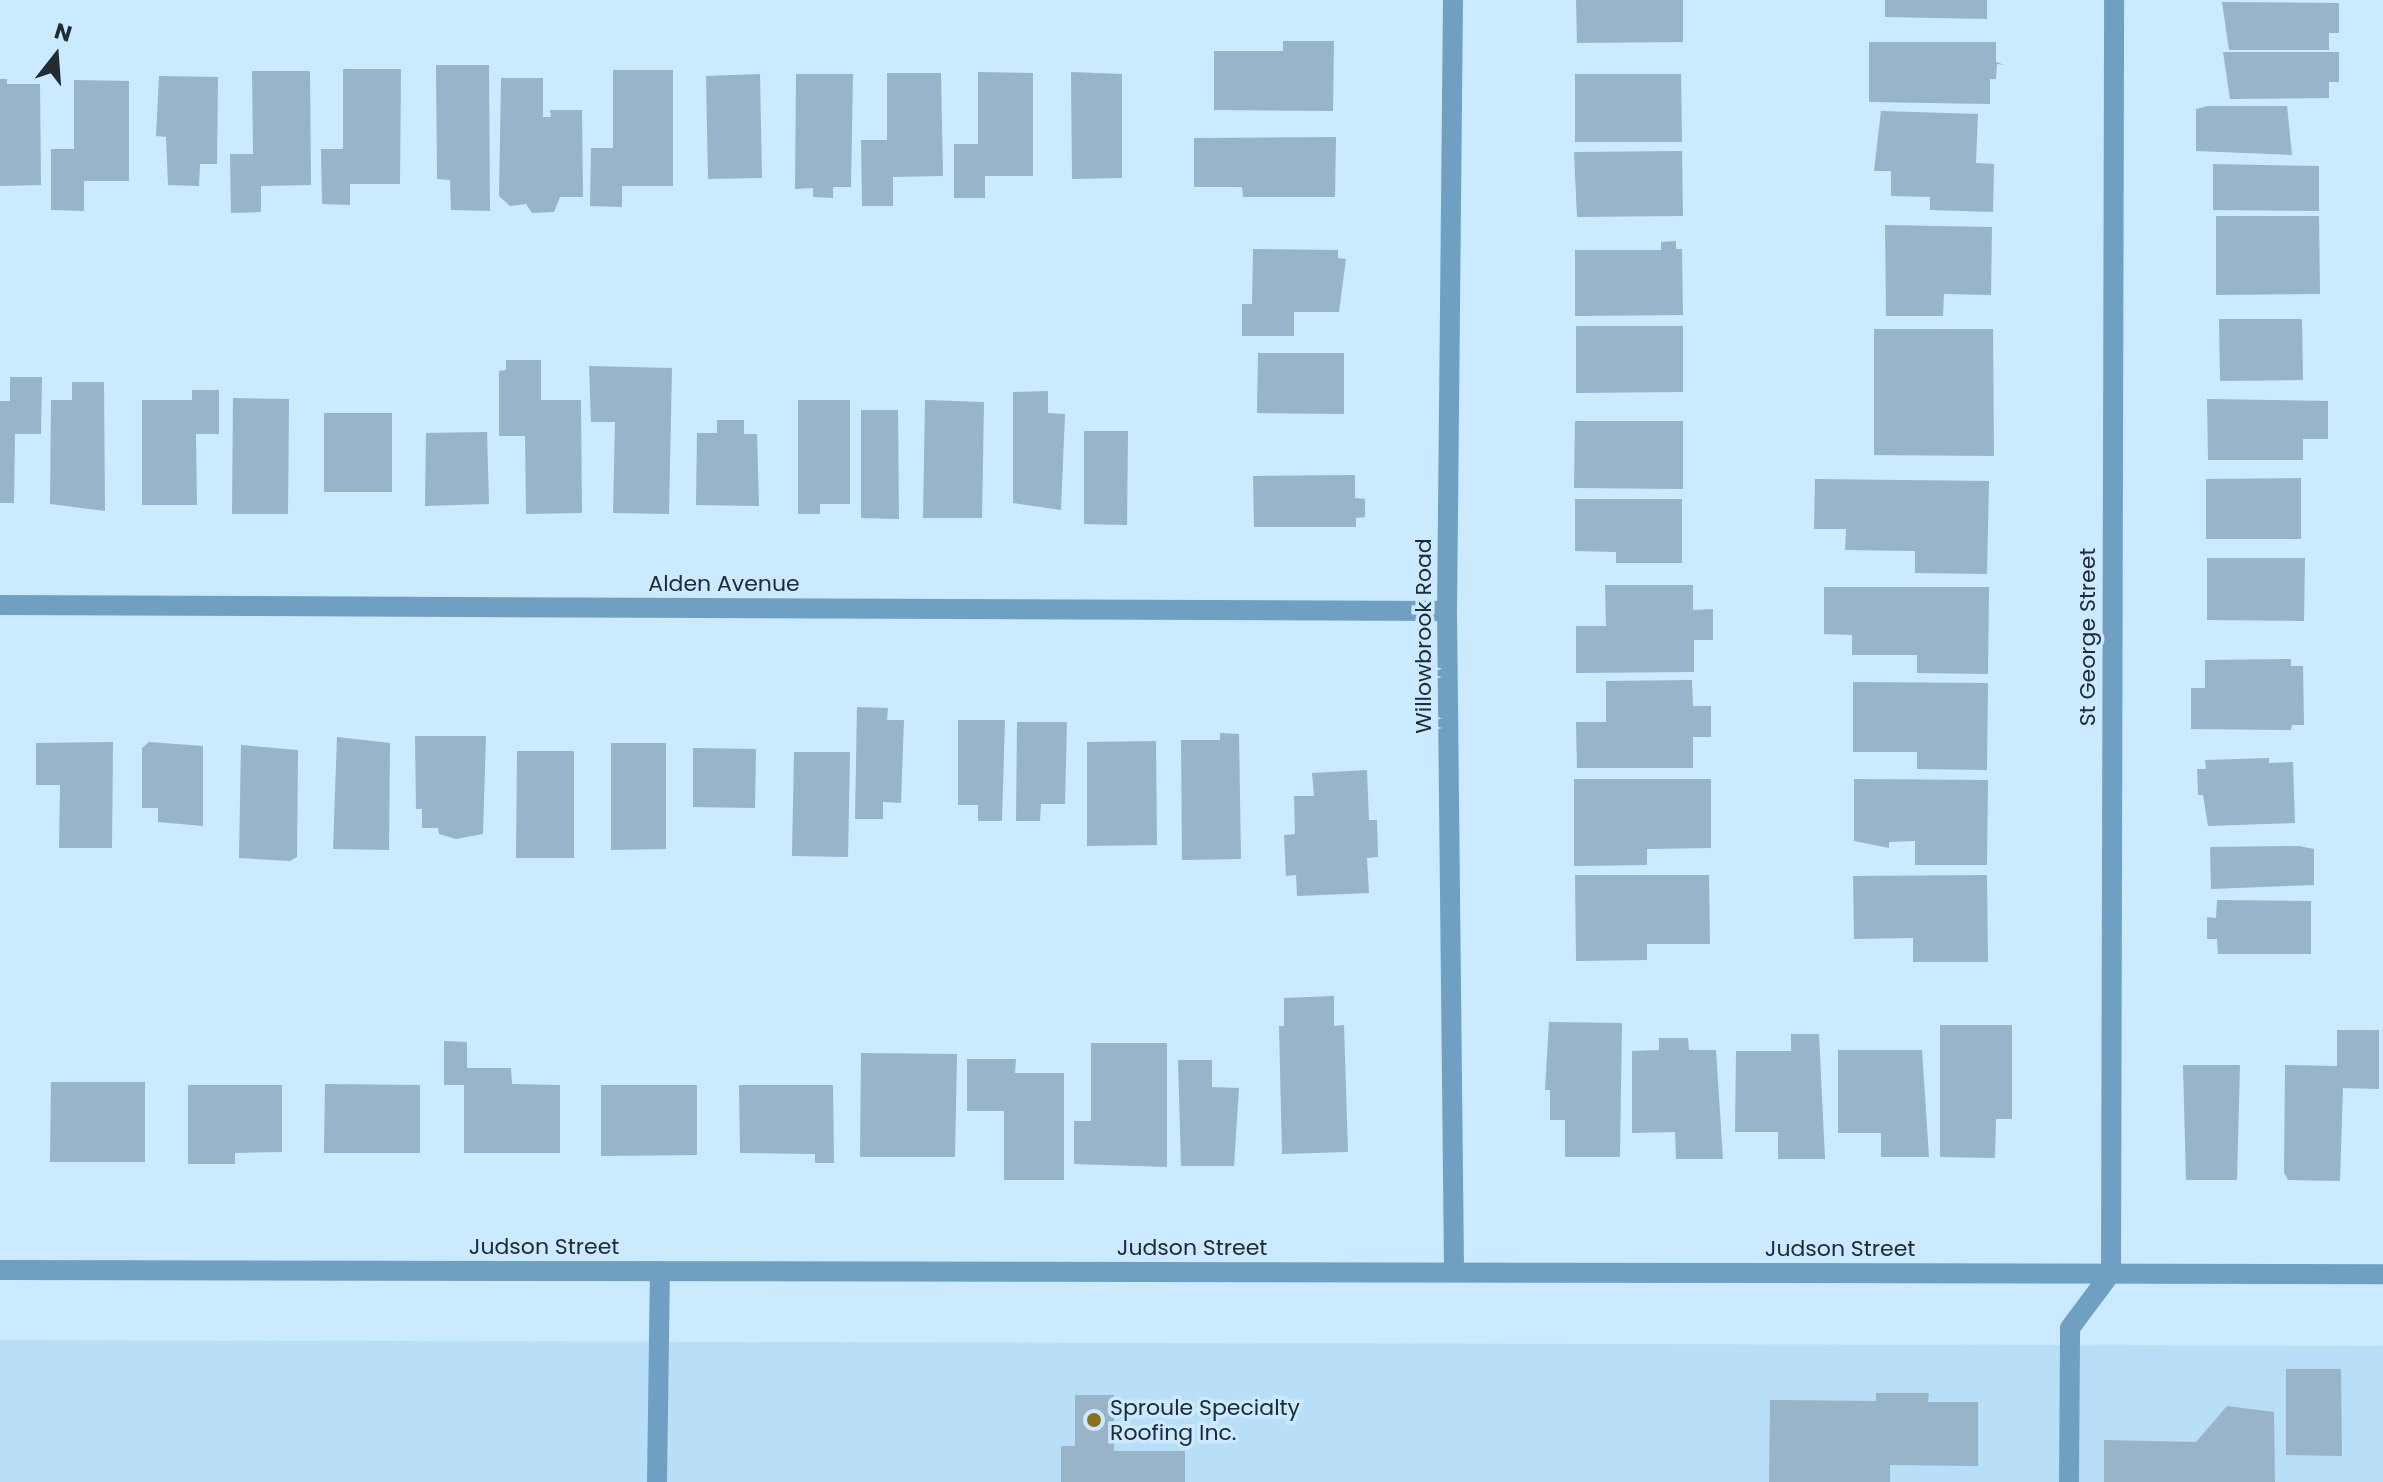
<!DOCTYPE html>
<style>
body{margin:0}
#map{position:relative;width:2383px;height:1482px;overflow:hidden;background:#cbe9ff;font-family:Poppins,sans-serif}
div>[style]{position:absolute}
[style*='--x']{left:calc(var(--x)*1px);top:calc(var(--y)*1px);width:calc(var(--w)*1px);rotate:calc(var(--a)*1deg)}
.built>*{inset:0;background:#b9def8}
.building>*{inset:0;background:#97b4c8}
.minor>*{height:20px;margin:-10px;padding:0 10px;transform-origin:10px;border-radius:10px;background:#70a0c1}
.dots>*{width:22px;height:22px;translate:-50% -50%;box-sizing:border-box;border:4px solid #cbe9ff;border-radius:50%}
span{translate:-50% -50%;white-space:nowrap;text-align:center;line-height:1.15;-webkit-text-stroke:7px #cbe9ff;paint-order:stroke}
.street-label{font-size:22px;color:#202c34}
.poi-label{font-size:22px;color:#202c34}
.left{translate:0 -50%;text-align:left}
.north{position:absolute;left:16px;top:16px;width:80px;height:80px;-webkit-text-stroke:6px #cbe9ff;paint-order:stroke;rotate:17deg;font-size:22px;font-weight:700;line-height:32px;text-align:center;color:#202c34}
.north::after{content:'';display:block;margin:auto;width:28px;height:36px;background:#202c34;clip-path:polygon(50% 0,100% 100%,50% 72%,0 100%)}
</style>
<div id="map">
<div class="built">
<div style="clip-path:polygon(0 1340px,2383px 1346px,2383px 1482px,0 1482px)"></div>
</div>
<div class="building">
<div style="clip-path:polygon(1576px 0,1683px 0,1683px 42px,1577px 43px)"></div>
<div style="clip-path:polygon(1885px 0,1987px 0,1987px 19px,1885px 17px)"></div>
<div style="clip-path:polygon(2222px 2px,2339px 3px,2339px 33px,2329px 33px,2329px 50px,2229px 50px)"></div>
<div style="clip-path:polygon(1283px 41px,1334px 41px,1333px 111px,1214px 110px,1214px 51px,1283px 51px)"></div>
<div style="clip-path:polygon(1869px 42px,1996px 42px,1996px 62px,2005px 65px,1997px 64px,1996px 79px,1990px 79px,1990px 104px,1869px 102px)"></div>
<div style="clip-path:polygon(2223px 52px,2339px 52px,2339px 82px,2329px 82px,2329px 98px,2230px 99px)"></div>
<div style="clip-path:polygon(436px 65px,489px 65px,490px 211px,451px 210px,450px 180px,437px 179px)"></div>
<div style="clip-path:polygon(343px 69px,401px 69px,400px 184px,350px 184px,350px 205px,322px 204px,321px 149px,343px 149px)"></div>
<div style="clip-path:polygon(613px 70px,673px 70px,673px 186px,622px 186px,622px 207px,590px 206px,591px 148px,613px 148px)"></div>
<div style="clip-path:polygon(252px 71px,310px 71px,311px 185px,261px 186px,261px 212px,231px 213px,230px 154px,253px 154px)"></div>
<div style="clip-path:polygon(978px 72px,1033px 73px,1033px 176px,985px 176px,985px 198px,954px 198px,954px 144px,978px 144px)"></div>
<div style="clip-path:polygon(1071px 72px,1122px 74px,1122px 178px,1072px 179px)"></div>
<div style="clip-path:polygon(887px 73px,941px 73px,943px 176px,893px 177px,893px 206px,862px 206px,861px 140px,887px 140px)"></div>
<div style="clip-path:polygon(760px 74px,762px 178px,708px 179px,706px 76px)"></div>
<div style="clip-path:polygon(796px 74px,853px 74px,851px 187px,833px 187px,833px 198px,813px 197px,813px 188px,795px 189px)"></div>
<div style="clip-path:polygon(1575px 74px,1681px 74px,1682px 142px,1575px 142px)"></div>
<div style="clip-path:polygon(159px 76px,218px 77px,217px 164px,200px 164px,199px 186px,168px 185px,166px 137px,156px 136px)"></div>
<div style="clip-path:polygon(501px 78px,543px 78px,543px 117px,551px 117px,550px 110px,582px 110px,583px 197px,560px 197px,554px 212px,532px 213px,526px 204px,510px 206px,499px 196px)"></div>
<div style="clip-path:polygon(0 79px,7px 79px,7px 84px,40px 84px,41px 185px,0 186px)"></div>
<div style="clip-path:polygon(74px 80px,129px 81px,129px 181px,84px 181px,84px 211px,51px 210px,51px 149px,74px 149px)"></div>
<div style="clip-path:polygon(2208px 106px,2287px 106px,2292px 155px,2196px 151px,2196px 109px)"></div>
<div style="clip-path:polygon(1881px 111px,1978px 114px,1976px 163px,1994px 164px,1993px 212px,1930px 210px,1930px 197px,1891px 196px,1891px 171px,1874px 171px)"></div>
<div style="clip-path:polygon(1336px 137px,1335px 197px,1243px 197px,1242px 187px,1194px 187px,1194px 138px)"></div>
<div style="clip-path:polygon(1682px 151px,1683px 216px,1577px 217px,1574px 152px)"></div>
<div style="clip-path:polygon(2213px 164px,2319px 166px,2319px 211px,2213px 210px)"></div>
<div style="clip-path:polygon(2216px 216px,2319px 216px,2320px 294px,2216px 295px)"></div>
<div style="clip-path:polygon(1885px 225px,1992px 227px,1991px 295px,1944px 294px,1943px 316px,1886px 316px)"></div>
<div style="clip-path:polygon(1676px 241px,1676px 249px,1682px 249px,1683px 315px,1575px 316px,1575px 250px,1661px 250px,1661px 242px)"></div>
<div style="clip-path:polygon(1253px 249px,1338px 250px,1338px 258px,1346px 259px,1339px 312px,1294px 312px,1294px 336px,1242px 336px,1242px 304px,1252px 304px)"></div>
<div style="clip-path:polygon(2219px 319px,2302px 319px,2303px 380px,2220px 381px)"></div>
<div style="clip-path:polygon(1576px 326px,1683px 326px,1683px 392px,1576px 393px)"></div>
<div style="clip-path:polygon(1874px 329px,1993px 329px,1994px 456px,1874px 455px)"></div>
<div style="clip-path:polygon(1258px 353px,1344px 353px,1344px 414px,1257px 413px)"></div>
<div style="clip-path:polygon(506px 360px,541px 360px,541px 400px,581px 400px,582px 513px,526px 514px,525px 436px,499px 436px,499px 371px,506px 370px)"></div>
<div style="clip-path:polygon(589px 366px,672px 368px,669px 514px,613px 513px,615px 422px,591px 422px)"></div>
<div style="clip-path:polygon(10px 377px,42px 377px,41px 434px,15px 434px,14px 503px,0 503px,0 401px,10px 401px)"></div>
<div style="clip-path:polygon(72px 382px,104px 382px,105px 511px,50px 504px,51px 400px,72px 400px)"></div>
<div style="clip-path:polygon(192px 390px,219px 390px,219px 434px,196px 434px,197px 505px,142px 505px,142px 400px,192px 400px)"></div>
<div style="clip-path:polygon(1048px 391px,1048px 413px,1065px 414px,1061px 510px,1013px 503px,1013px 392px)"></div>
<div style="clip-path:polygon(233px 398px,289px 399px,288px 514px,232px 514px)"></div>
<div style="clip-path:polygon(2207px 399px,2328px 401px,2328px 439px,2303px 439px,2303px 460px,2208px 460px)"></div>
<div style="clip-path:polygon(798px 400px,850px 400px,850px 504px,820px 504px,820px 514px,798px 514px)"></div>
<div style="clip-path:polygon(925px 400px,984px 402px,982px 518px,923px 518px)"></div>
<div style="clip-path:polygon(861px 410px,898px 410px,899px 519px,861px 518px)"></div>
<div style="clip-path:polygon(324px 413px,392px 413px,392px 492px,324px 492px)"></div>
<div style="clip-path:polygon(717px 420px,744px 420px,744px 434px,757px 434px,759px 506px,696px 505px,697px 433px,717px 433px)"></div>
<div style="clip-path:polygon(1575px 421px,1683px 421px,1683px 489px,1574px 488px)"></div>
<div style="clip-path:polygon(1084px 431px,1128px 431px,1127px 525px,1084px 524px)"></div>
<div style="clip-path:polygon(487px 432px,489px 504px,425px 506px,426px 433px)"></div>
<div style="clip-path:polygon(1355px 475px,1355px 498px,1365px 499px,1365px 517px,1356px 518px,1356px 527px,1254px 527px,1253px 476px)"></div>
<div style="clip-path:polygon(2301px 478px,2301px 539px,2206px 539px,2206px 479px)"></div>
<div style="clip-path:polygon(1815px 479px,1989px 481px,1987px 574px,1915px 573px,1915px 551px,1845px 550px,1846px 529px,1814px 529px)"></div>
<div style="clip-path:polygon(1575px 499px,1682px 499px,1682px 563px,1616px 563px,1616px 552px,1575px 551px)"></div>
<div style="clip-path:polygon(2207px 558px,2305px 558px,2304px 621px,2207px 620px)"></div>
<div style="clip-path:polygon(1605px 585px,1693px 585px,1693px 610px,1713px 609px,1713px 640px,1694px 640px,1694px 672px,1576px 673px,1576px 626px,1606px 626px)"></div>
<div style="clip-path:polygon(1824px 587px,1989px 587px,1988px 674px,1917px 673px,1917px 655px,1852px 655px,1852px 635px,1824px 634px)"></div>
<div style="clip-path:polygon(2291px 659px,2291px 666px,2303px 666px,2304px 725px,2292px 725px,2291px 730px,2191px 729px,2191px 688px,2205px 688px,2205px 660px)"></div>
<div style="clip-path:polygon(1692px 680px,1693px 706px,1711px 706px,1711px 737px,1693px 737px,1693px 768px,1577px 768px,1576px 722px,1606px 722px,1606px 681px)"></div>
<div style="clip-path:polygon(1853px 682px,1988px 683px,1987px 770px,1917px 769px,1917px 752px,1853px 752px)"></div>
<div style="clip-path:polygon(857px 707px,888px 708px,887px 720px,904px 720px,901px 803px,883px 802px,883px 819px,855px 819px)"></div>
<div style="clip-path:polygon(958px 720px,1005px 720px,1002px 821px,978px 821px,978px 805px,958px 805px)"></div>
<div style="clip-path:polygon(1017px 722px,1067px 722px,1065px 804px,1041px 804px,1040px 821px,1016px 821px)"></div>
<div style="clip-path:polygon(1220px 733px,1239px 734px,1241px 859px,1182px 860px,1181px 740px,1220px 740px)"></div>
<div style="clip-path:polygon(415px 736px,486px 736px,483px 834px,456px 839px,439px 834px,438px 828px,422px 828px,422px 809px,416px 809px)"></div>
<div style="clip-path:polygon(337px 737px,390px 743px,389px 850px,333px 849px)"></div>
<div style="clip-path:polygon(1156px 741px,1157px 845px,1087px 846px,1087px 742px)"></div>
<div style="clip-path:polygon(113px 742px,112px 848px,59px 848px,60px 785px,36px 785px,36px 743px)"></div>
<div style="clip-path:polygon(149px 742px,203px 746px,203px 826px,158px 822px,158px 808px,142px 808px,142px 748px)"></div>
<div style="clip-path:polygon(611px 743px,666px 743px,666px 849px,611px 850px)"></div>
<div style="clip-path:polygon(241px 745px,298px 750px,297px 857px,290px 861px,239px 858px)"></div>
<div style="clip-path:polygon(693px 748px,756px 749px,755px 808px,693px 807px)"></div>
<div style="clip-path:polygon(517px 751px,574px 751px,574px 858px,516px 858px)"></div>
<div style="clip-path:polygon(794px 752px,850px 752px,848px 857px,792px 856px)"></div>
<div style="clip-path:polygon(2269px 758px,2269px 763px,2293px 762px,2295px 823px,2208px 826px,2203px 795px,2198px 795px,2197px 769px,2206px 769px,2205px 760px)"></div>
<div style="clip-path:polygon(1367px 770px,1369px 820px,1377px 820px,1378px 857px,1367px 858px,1369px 893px,1297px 896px,1296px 875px,1286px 876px,1284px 835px,1295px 834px,1294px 796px,1314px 796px,1312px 773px)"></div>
<div style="clip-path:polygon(1574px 779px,1711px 779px,1711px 848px,1647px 849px,1647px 865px,1574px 866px)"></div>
<div style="clip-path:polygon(1854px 779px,1988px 780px,1987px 865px,1915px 865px,1915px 841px,1889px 842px,1889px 848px,1854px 841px)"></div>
<div style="clip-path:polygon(2299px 846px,2314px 849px,2314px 885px,2211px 889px,2210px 847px)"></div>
<div style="clip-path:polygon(1575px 875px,1709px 875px,1710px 944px,1647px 944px,1647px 960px,1576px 961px)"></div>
<div style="clip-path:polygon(1987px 875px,1988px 962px,1913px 962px,1913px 938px,1854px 939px,1853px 876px)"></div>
<div style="clip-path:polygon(2217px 900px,2311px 901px,2311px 954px,2218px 954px,2217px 939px,2207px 939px,2207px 917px,2216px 918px)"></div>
<div style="clip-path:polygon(1334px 996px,1334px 1026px,1344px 1025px,1348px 1152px,1282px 1154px,1279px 1026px,1284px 1026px,1284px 998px)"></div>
<div style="clip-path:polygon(1549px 1022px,1622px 1023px,1620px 1157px,1565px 1157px,1565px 1120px,1550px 1120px,1550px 1090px,1545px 1090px)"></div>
<div style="clip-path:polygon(1940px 1025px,2012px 1025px,2012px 1119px,1996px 1119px,1995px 1158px,1940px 1157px)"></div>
<div style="clip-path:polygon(2337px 1030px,2379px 1030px,2379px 1089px,2343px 1088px,2340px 1181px,2288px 1180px,2284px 1173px,2285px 1065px,2337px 1066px)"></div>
<div style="clip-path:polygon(1791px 1034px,1819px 1034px,1825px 1159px,1778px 1159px,1778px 1132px,1735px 1132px,1736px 1051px,1791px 1051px)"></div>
<div style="clip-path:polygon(1659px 1038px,1688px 1038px,1689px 1050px,1716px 1050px,1723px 1159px,1676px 1159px,1675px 1132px,1632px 1133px,1632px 1051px,1659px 1050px)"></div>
<div style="clip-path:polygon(444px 1041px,467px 1042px,467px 1068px,511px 1068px,512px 1084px,560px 1085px,560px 1153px,464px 1153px,464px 1085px,444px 1085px)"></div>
<div style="clip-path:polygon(1091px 1043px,1167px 1043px,1167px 1167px,1074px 1164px,1074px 1121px,1091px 1121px)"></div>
<div style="clip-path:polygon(1838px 1050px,1922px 1050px,1929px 1157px,1881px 1157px,1881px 1133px,1838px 1133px)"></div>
<div style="clip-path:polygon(861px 1053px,957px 1054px,955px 1157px,860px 1157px)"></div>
<div style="clip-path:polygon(967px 1059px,1016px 1059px,1015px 1073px,1064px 1073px,1064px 1180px,1004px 1180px,1004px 1111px,967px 1111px)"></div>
<div style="clip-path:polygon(1178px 1060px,1212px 1060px,1212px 1087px,1239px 1088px,1234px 1166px,1181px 1166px)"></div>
<div style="clip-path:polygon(2183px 1065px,2240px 1065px,2237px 1180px,2186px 1180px)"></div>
<div style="clip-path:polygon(51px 1082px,145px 1082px,145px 1162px,50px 1162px)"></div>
<div style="clip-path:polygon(325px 1084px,420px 1085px,420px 1153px,324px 1153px)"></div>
<div style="clip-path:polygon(188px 1085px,282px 1085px,282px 1152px,235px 1153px,235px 1164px,188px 1164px)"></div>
<div style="clip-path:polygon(601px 1085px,697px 1085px,697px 1155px,601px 1156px)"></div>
<div style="clip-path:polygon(739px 1085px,833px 1085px,834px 1163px,815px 1163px,815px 1154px,740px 1153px)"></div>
<div style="clip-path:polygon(2286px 1369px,2341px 1369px,2342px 1456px,2286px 1455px)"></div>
<div style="clip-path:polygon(1876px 1393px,1929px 1393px,1928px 1402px,1978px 1402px,1978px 1466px,1890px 1465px,1890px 1482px,1769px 1482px,1770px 1400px,1876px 1401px)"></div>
<div style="clip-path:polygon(1075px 1395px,1114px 1395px,1114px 1451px,1185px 1451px,1185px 1482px,1061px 1482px,1061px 1446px,1075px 1446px)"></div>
<div style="clip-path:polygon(2227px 1406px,2274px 1412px,2275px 1482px,2104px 1482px,2104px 1440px,2196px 1442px)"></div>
</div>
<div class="minor">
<div style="--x:1453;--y:0;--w:611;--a:90.56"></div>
<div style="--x:1447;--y:611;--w:661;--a:89.39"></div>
<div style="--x:0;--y:605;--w:1447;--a:0.24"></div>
<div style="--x:0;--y:1270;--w:2383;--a:0.1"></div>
<div style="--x:2111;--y:1273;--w:1273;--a:-89.86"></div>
<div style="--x:657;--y:1482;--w:211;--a:-89.2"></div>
<div style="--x:2069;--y:1482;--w:154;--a:-89.6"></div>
<div style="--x:2070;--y:1328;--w:69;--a:-53.3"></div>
</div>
<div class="dots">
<div style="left:1094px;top:1420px;background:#887519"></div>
</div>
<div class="street-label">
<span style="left:724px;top:584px">Alden Avenue</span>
<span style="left:1424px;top:636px;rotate:-90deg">Willowbrook Road</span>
<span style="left:2088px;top:637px;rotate:-90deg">St George Street</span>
<span style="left:544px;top:1247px">Judson Street</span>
<span style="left:1192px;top:1248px">Judson Street</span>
<span style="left:1840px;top:1249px">Judson Street</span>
</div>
<div class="poi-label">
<span class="left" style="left:1110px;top:1420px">Sproule Specialty<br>Roofing Inc.</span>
</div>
<div class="north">N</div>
</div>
